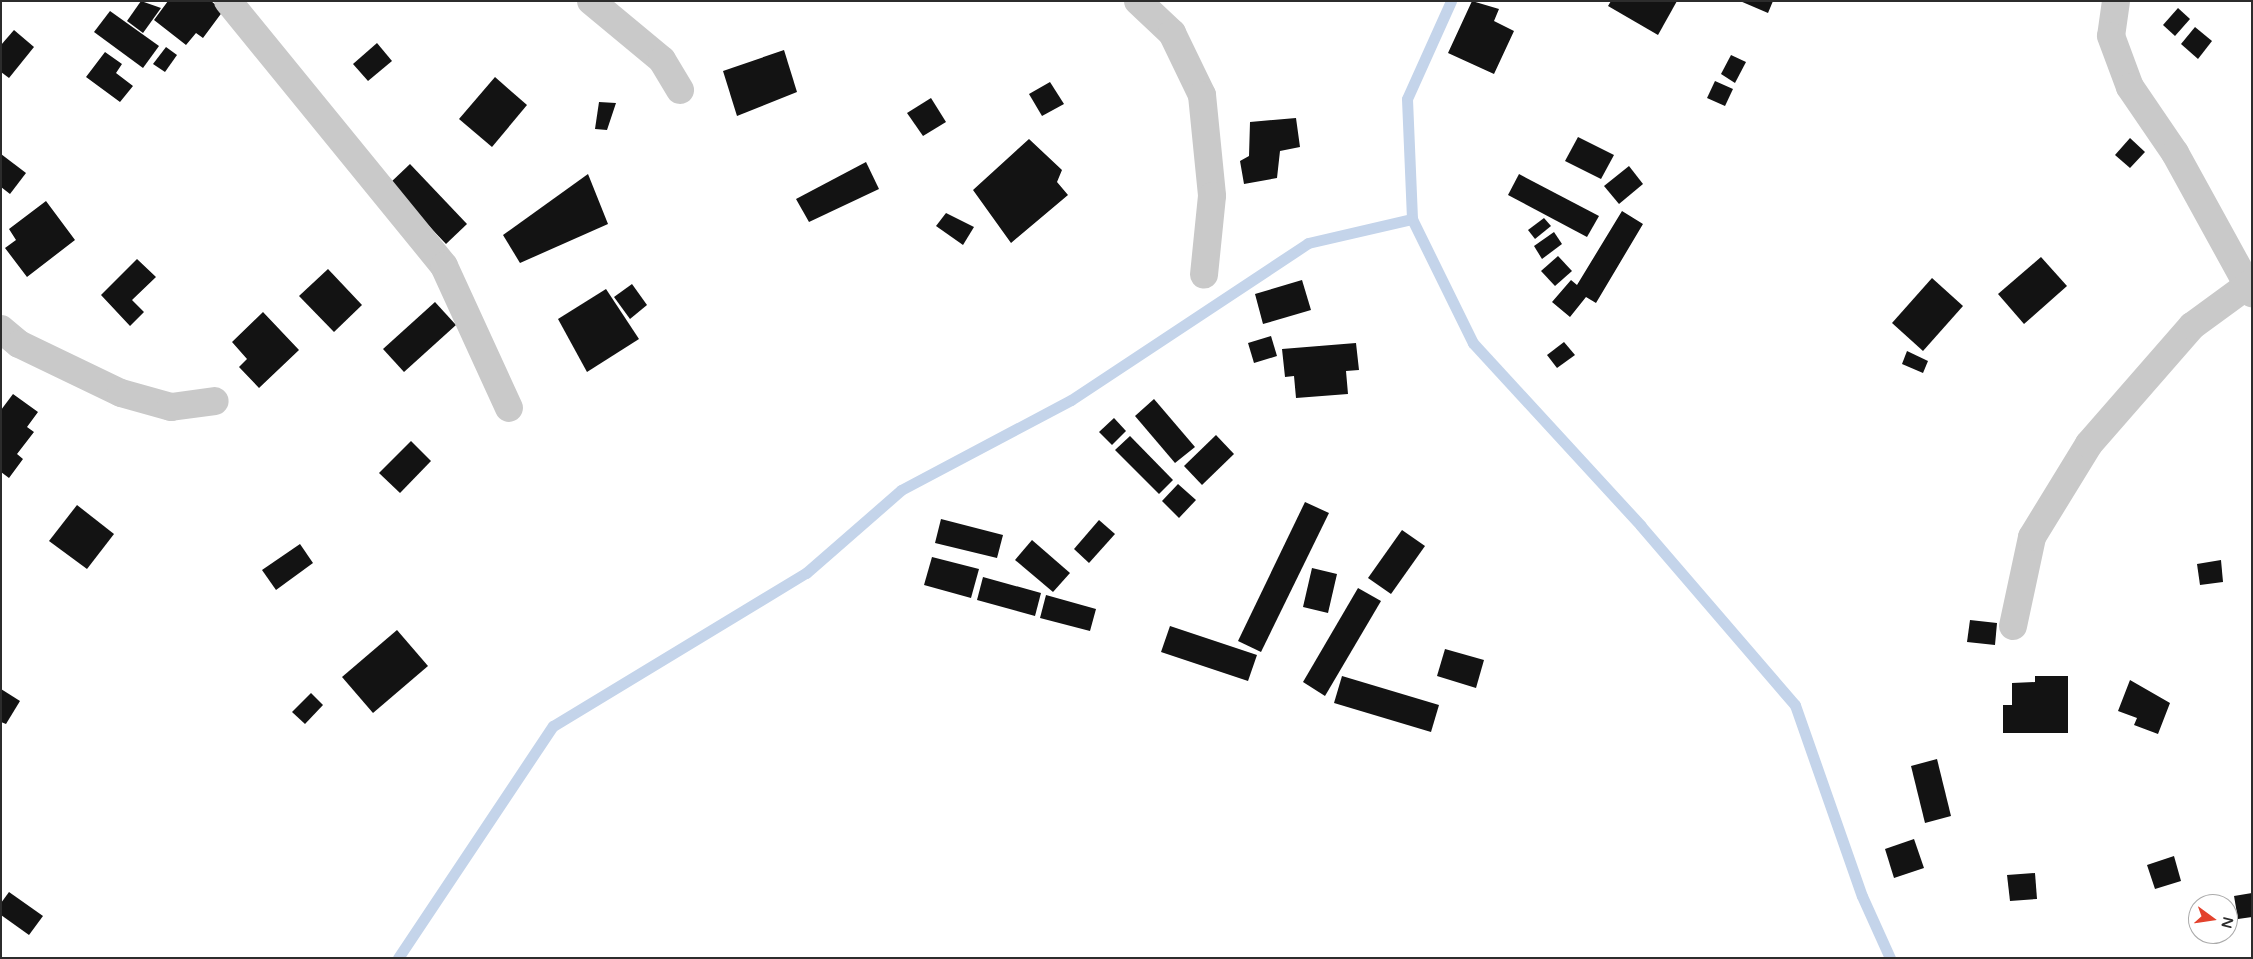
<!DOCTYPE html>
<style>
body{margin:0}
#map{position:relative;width:2253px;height:959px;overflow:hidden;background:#fff;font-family:"Varela Round",sans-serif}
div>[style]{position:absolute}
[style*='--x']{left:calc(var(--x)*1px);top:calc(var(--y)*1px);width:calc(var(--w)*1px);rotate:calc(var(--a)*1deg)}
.stream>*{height:11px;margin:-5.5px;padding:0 5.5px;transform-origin:5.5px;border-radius:5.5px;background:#c4d4ea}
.building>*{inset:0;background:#131313}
.minor>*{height:28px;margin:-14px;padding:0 14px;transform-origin:14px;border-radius:14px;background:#c9c9c9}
span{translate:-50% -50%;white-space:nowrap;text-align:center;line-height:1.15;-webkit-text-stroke:5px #fff;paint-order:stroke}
.frame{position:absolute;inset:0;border:2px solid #2c2c2c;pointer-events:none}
.north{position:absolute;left:2188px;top:894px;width:50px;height:50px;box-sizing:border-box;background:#fff;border:1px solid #ababab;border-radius:50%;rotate:104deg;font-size:14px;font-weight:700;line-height:20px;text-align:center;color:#2c2c2c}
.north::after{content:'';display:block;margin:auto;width:18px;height:22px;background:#e3422d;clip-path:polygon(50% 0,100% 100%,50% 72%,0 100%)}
</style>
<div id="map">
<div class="stream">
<div style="--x:1451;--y:1;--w:107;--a:114.2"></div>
<div style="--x:1407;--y:99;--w:120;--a:87.6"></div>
<div style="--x:1412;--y:219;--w:138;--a:63.8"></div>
<div style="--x:1473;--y:343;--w:248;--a:47.4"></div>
<div style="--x:1641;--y:526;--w:236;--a:49.3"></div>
<div style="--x:1795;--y:705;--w:202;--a:70.7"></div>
<div style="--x:1862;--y:896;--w:68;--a:65.7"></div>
<div style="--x:398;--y:958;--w:279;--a:-56.3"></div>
<div style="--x:553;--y:726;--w:296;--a:-31.2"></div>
<div style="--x:806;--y:573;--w:126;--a:-41.1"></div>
<div style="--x:901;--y:490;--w:192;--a:-27.9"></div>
<div style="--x:1071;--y:400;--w:284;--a:-33.5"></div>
<div style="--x:1308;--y:243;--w:107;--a:-13"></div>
</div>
<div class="building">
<div style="clip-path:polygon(141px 1px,161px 8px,143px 33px,127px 21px)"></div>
<div style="clip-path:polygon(168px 1px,211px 1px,223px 11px,203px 38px,196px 33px,186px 45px,154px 20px)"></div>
<div style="clip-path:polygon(1472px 1px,1499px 9px,1494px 21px,1514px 31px,1494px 74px,1448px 53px)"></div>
<div style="clip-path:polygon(1611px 1px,1677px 1px,1658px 35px,1608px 6px)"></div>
<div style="clip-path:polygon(1740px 1px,1773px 1px,1768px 13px)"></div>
<div style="clip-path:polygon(2178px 8px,2190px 19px,2175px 36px,2163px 25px)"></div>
<div style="clip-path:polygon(110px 11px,159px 46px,143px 68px,94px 32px)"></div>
<div style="clip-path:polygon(2195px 27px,2212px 41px,2198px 59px,2181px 44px)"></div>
<div style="clip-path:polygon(14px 30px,34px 47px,9px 78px,1px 72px,1px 45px)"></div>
<div style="clip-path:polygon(377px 43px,392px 61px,368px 81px,353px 64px)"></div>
<div style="clip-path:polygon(166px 47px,177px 55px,165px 72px,153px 64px)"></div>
<div style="clip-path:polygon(784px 50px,797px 92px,737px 116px,723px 71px)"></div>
<div style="clip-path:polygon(105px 52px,122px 64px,116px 73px,133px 86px,120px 102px,86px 77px)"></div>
<div style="clip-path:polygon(1731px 55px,1746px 62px,1735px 83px,1721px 74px)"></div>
<div style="clip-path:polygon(495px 77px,527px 105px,492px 147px,459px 119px)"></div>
<div style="clip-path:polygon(1715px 81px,1733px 89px,1725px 106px,1707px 98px)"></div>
<div style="clip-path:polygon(1050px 82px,1064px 104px,1042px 116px,1029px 94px)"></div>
<div style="clip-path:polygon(931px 98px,946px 122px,923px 136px,907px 113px)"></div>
<div style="clip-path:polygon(599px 102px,616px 103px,607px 130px,595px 129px)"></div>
<div style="clip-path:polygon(1296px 118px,1300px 147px,1280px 151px,1277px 178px,1244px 184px,1240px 161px,1249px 156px,1250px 122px)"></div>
<div style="clip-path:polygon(1578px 137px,1614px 155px,1601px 179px,1565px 161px)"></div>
<div style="clip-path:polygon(2130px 138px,2145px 152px,2130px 168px,2115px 155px)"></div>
<div style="clip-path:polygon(1029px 139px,1062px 170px,1057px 182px,1068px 195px,1011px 243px,973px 190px)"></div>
<div style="clip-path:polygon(1px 154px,26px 173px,10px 194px,1px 187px)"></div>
<div style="clip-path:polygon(866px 162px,879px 189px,809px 222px,796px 199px)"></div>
<div style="clip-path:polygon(410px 164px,467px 224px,446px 244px,389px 184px)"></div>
<div style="clip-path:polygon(1629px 166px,1643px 184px,1619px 204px,1604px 186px)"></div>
<div style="clip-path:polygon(588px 174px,608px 224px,520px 263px,503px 235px)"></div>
<div style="clip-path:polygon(1519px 174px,1599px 216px,1587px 237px,1508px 195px)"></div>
<div style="clip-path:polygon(46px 201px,75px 240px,27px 277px,5px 248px,16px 240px,9px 229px)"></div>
<div style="clip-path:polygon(1622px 211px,1643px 224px,1596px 303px,1586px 297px,1570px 317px,1552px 302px,1571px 280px,1577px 285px)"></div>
<div style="clip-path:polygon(946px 213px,974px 227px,963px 245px,936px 226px)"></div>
<div style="clip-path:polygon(1544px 218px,1551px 226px,1535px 239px,1528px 230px)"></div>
<div style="clip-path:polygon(1554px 232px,1562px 244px,1542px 259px,1534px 246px)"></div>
<div style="clip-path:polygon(1558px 256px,1572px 271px,1555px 286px,1541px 271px)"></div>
<div style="clip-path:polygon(2041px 257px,2067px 286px,2024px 324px,1998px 294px)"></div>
<div style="clip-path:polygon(137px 259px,156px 277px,132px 300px,144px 312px,130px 326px,101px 295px)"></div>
<div style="clip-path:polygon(328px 269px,362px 305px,334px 332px,299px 296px)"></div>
<div style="clip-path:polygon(1932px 278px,1963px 306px,1923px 351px,1892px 323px)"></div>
<div style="clip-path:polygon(1302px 280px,1311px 310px,1263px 324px,1255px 294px)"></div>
<div style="clip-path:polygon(632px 284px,647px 305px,630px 319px,614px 297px)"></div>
<div style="clip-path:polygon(606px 289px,639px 339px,587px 372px,558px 319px)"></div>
<div style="clip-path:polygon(435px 302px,456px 325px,404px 372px,383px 349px)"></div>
<div style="clip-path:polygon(263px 312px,299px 350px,259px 388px,239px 367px,247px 359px,232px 342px)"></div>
<div style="clip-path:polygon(1271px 336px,1277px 356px,1254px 363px,1248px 343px)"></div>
<div style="clip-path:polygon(1564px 342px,1575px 355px,1557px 368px,1547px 355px)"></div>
<div style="clip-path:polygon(1356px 343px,1359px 370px,1346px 371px,1348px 394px,1296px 398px,1294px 376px,1285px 377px,1282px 349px)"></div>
<div style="clip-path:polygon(1907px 351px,1928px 361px,1923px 373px,1902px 364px)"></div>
<div style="clip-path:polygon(13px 394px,38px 412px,27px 427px,34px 432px,17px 454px,23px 459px,9px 478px,1px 472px,1px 410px)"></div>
<div style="clip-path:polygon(1154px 399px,1195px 447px,1175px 463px,1135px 416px)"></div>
<div style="clip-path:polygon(1114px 418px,1126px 431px,1112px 445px,1099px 432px)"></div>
<div style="clip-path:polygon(1216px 435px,1234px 454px,1202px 485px,1184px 466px)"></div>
<div style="clip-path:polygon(1130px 436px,1173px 480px,1159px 494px,1115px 450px)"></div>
<div style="clip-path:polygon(411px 441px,431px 461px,400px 493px,379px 473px)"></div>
<div style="clip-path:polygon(1178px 484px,1196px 500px,1179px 518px,1162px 501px)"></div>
<div style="clip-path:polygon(1305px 502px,1329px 513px,1261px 652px,1238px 641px)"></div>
<div style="clip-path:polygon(77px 505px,114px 534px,87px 569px,49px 541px)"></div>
<div style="clip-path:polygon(941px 519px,1003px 535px,997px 558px,935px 543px)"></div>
<div style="clip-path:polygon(1099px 520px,1115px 534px,1089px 563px,1074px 549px)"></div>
<div style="clip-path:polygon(1402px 530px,1425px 546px,1391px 594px,1368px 578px)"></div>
<div style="clip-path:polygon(1032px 540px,1070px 573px,1053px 592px,1015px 560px)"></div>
<div style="clip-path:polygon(300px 544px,313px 563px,276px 590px,262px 570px)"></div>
<div style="clip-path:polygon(932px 557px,979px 569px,971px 598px,924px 585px)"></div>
<div style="clip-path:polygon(2221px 560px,2223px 582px,2200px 585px,2197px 564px)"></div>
<div style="clip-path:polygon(1312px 568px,1337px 574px,1328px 613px,1303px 607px)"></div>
<div style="clip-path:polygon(983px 577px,1041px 593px,1035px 616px,977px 600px)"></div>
<div style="clip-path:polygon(1358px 588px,1381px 601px,1325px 696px,1303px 682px)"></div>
<div style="clip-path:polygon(1046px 595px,1096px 609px,1090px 631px,1040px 618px)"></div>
<div style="clip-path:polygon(1970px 620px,1997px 623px,1995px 645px,1967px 642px)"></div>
<div style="clip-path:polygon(1170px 626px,1257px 655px,1248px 681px,1161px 652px)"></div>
<div style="clip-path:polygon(397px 630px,428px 666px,373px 713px,342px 677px)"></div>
<div style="clip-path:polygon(1445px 649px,1484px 660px,1476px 688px,1437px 676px)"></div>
<div style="clip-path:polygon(1342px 676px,1439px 705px,1431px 732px,1334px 703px)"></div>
<div style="clip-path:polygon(2035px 676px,2068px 676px,2068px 733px,2003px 733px,2003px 705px,2012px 705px,2012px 683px,2035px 682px)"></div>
<div style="clip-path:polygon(2130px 680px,2170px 703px,2158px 734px,2134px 725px,2137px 718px,2118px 711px)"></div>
<div style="clip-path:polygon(1px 689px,20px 701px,6px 724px,1px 722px)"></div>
<div style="clip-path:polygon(311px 693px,323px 705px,305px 724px,292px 712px)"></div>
<div style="clip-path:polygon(1937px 759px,1951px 816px,1925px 823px,1911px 766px)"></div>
<div style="clip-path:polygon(1914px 839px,1924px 868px,1894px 878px,1885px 849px)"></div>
<div style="clip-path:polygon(2174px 856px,2181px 881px,2155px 889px,2147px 865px)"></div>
<div style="clip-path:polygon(2035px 873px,2037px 899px,2010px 901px,2007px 875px)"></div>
<div style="clip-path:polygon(9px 892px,43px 916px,29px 935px,1px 915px,1px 903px)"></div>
<div style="clip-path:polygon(2252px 893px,2252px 917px,2238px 919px,2234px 896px)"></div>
</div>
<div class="minor">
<div style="--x:228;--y:1;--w:342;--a:50.8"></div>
<div style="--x:444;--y:266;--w:156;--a:65.4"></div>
<div style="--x:591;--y:1;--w:92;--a:39.7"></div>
<div style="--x:662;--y:60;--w:35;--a:59"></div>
<div style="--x:1138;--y:1;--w:47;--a:43.3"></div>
<div style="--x:1172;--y:33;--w:69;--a:64.2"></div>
<div style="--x:1202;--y:95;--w:101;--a:84.3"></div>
<div style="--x:1212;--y:196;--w:79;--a:95.8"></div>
<div style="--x:2116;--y:1;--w:35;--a:98"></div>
<div style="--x:2111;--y:36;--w:54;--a:69.6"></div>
<div style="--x:2130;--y:87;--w:80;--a:55.7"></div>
<div style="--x:2175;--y:153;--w:160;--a:61.2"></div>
<div style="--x:1;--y:329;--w:23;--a:40"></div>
<div style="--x:19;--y:344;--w:113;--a:25.7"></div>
<div style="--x:121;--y:393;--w:52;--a:15.6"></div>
<div style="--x:171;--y:407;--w:44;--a:-7.8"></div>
<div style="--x:2013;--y:626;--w:91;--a:-77.9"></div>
<div style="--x:2032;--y:537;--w:109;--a:-58.5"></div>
<div style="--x:2089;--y:444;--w:157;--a:-48.9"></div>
<div style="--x:2192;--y:326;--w:69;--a:-36.2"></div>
</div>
<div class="frame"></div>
<div class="north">N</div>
</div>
